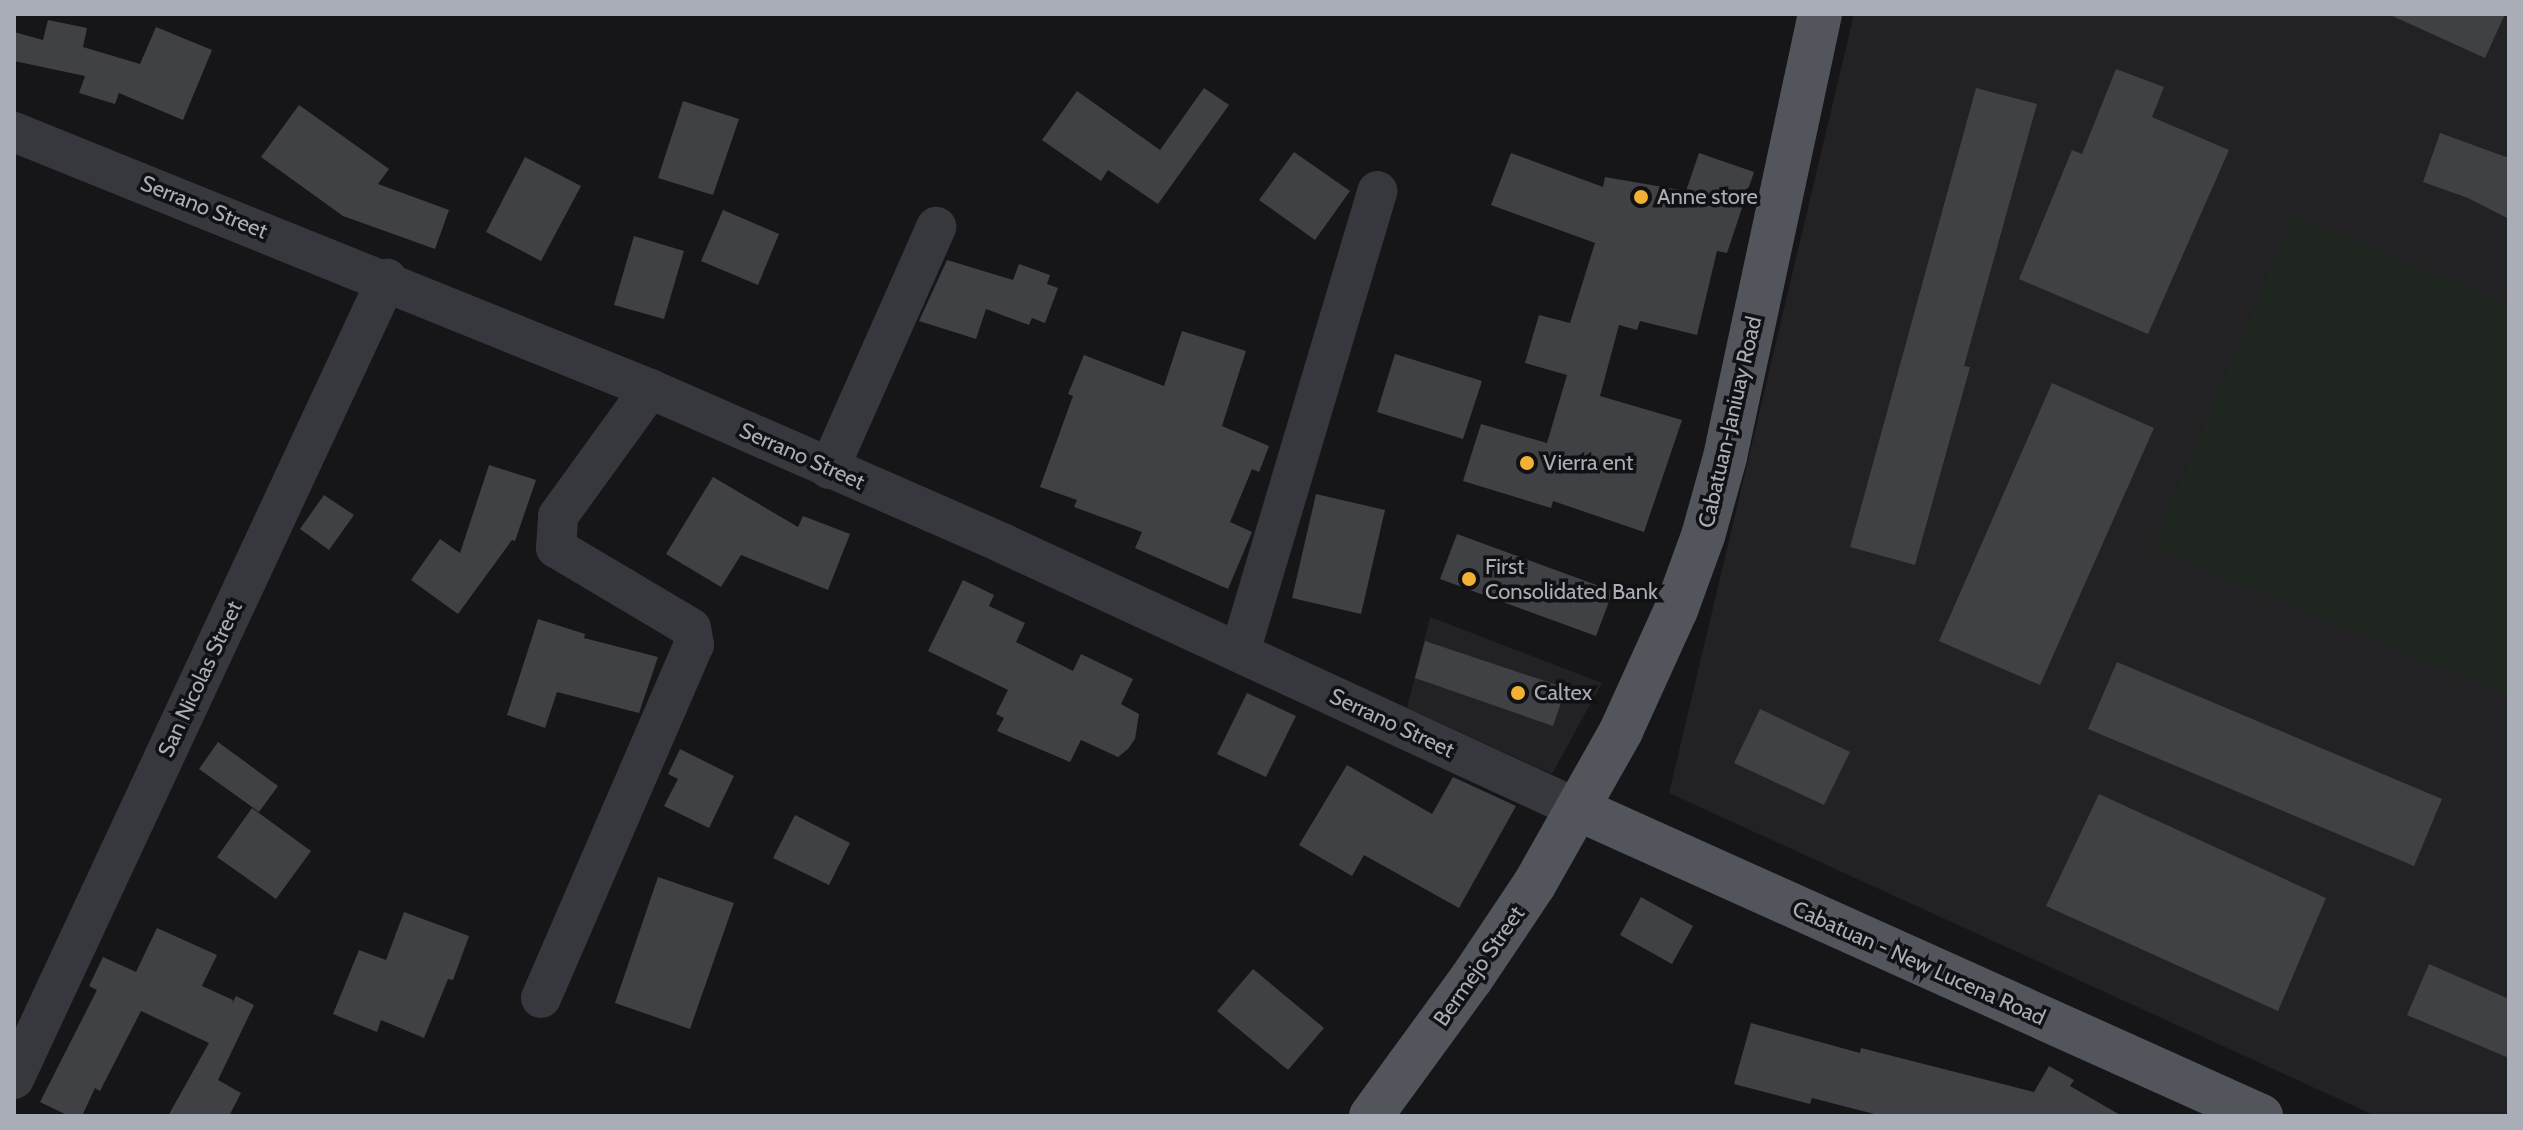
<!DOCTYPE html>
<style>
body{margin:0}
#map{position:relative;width:2523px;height:1130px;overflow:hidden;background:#161618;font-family:Cabin,sans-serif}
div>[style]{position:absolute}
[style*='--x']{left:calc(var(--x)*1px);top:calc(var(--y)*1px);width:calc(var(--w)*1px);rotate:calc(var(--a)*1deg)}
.built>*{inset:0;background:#222225}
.green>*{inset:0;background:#1e261f}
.building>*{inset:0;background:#404145}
.minor>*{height:40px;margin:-20px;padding:0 20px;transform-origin:20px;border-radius:20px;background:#37383d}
.major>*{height:44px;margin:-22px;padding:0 22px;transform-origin:22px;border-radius:22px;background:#53555c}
.dots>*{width:22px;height:22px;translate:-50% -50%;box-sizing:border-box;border:4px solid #111113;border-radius:50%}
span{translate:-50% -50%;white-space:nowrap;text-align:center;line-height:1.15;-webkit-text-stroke:7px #111113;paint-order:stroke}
.poi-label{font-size:22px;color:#a8adb8}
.left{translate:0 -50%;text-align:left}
.street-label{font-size:22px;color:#a8adb8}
.frame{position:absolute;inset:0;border:16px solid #a8adb8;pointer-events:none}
</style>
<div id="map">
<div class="built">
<div style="clip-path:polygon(1854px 14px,2509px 14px,2509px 1116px,2376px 1116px,1669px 793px)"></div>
<div style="clip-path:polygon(1430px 617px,1602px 683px,1552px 774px,1407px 708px)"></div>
</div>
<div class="green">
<div style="clip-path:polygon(2293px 215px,2509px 305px,2509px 696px,2153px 547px)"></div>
</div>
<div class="building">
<div style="clip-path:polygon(2388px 14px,2505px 14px,2485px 58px)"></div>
<div style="clip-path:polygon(48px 20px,87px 28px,83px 47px,140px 64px,156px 27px,212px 50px,183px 120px,119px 93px,115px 104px,79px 93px,85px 76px,14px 61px,14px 32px,43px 40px)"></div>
<div style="clip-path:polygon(2116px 69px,2164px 87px,2152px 117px,2229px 150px,2148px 334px,2019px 279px,2072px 150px,2082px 154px)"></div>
<div style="clip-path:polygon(1204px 88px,1229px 105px,1158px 204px,1108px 170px,1101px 181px,1042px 140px,1077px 91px,1160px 150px)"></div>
<div style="clip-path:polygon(1976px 88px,2037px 104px,1964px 366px,1970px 367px,1915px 565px,1850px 547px)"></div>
<div style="clip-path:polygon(683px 101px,739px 119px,713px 195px,658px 178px)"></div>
<div style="clip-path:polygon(299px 105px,389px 169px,378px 184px,449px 210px,435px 249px,343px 216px,261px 157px)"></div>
<div style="clip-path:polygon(2440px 133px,2509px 158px,2509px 219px,2468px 198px,2423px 182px)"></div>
<div style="clip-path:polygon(1294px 152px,1350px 191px,1315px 240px,1259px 200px)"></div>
<div style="clip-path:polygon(1511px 153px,1603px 187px,1605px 177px,1686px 191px,1699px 153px,1754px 172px,1727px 253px,1717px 251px,1697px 335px,1640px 321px,1637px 330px,1619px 325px,1600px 396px,1682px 420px,1644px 532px,1553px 501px,1551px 508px,1463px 481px,1481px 424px,1547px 443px,1567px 375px,1525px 363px,1539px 315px,1570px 323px,1595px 243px,1491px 205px)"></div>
<div style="clip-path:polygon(525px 157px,581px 186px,541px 261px,486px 232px)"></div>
<div style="clip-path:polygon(723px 210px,779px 234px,758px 285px,701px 261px)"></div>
<div style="clip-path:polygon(634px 236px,684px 251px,664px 319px,614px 305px)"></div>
<div style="clip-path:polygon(947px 260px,1013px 280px,1019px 264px,1050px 275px,1047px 284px,1058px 288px,1045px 323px,1032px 318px,1029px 325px,986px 309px,976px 339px,919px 321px)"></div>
<div style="clip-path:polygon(1182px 331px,1246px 351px,1222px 426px,1269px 446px,1259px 472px,1252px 469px,1230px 522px,1252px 532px,1228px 589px,1135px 548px,1142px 532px,1074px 507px,1077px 500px,1040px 487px,1073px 396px,1068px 394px,1084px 355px,1164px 386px)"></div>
<div style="clip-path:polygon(1395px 354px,1482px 381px,1463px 439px,1377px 412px)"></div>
<div style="clip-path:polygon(2052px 383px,2154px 428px,2040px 685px,1939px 641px)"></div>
<div style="clip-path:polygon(489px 465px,536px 480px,515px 541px,512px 540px,458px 614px,411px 580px,440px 539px,460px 553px)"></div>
<div style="clip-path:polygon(713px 477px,798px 527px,803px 516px,850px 534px,828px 590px,741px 555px,721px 587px,666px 554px)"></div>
<div style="clip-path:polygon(1316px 494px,1385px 510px,1361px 614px,1292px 598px)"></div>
<div style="clip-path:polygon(324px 495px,354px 515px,329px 550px,300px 529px)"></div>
<div style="clip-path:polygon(1457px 534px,1613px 591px,1596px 636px,1440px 579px)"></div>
<div style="clip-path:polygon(963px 580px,994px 595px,989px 606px,1025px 623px,1016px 642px,1073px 671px,1081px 654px,1133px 679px,1121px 704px,1139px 714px,1135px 739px,1128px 749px,1118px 757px,1081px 740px,1070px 762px,997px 731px,1004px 718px,996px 714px,1008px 690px,928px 651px)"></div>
<div style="clip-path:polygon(538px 619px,585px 634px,584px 638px,658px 657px,639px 713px,557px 692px,545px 728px,507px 715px)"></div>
<div style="clip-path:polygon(1425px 641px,1566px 688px,1553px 726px,1415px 678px)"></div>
<div style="clip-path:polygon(2117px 662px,2442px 799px,2414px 866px,2088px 729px)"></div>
<div style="clip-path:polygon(1247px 693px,1296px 716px,1266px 777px,1217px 754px)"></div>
<div style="clip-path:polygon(1760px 709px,1850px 752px,1824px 805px,1734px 763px)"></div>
<div style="clip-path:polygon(218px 742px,278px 786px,259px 812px,199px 769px)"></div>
<div style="clip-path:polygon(680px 749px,734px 776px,709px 828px,664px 806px,678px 779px,668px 774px)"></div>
<div style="clip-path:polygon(1347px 765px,1432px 814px,1453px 777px,1516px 806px,1459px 908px,1364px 855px,1352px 876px,1299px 845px)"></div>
<div style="clip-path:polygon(2099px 794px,2326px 898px,2278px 1011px,2046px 906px)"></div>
<div style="clip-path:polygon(252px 808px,311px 851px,276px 899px,217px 857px)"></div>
<div style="clip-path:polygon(795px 815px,850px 843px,829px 885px,773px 858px)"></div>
<div style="clip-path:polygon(658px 877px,734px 903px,690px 1029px,615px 1003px)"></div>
<div style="clip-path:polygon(1641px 897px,1693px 926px,1672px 964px,1620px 935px)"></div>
<div style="clip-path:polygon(404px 912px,469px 936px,453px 980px,448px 979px,424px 1038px,381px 1020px,377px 1032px,333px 1014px,359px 950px,386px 960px)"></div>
<div style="clip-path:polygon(157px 928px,217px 955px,202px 986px,233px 1000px,232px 1004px,236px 996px,254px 1005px,218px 1080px,241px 1093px,229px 1116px,168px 1116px,209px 1043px,141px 1011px,100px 1091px,95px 1088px,82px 1116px,69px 1116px,40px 1102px,97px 990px,89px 986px,103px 957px,136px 972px)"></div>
<div style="clip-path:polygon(2429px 964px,2509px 999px,2509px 1058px,2407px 1015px)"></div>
<div style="clip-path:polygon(1253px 969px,1324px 1028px,1288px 1070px,1217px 1011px)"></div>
<div style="clip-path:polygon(1751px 1023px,1860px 1053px,1861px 1048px,2034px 1092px,2049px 1066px,2074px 1080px,2070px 1086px,2122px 1116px,1882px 1116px,1812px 1098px,1810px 1104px,1734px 1084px)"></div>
</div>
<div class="minor">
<div style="--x:14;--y:132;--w:686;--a:22"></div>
<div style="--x:650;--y:389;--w:384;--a:23.6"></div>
<div style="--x:1002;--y:543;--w:634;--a:24.79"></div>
<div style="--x:829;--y:469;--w:265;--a:-66.1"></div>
<div style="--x:1240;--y:652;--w:481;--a:-73.4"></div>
<div style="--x:541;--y:998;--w:385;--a:-66.6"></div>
<div style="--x:694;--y:645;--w:17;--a:-100"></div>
<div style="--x:691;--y:628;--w:157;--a:-149.3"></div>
<div style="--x:556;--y:548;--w:32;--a:-86"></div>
<div style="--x:558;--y:516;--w:157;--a:-54.1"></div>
<div style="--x:14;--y:1079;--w:883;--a:-65"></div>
</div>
<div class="major">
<div style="--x:1578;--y:809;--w:749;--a:24.2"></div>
<div style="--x:1371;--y:1116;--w:170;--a:-53.9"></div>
<div style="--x:1471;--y:979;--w:113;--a:-56.2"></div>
<div style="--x:1534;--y:885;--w:177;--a:-60.5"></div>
<div style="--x:1621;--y:731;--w:133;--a:-65.6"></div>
<div style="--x:1676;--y:610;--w:79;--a:-70"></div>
<div style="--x:1703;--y:536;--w:82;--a:-74.4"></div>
<div style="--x:1725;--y:457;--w:453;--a:-77.9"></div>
</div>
<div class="dots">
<div style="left:1641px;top:197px;background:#f2b134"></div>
<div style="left:1527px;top:463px;background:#f2b134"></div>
<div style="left:1469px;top:579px;background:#f2b134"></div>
<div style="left:1518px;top:693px;background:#f2b134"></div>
</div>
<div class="poi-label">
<span class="left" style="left:1657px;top:197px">Anne store</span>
<span class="left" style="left:1543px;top:463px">Vierra ent</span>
<span class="left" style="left:1485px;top:579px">First<br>Consolidated Bank</span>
<span class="left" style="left:1534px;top:693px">Caltex</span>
</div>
<div class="street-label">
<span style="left:204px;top:207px;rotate:22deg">Serrano Street</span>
<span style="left:1730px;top:422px;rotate:-77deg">Cabatuan-Janiuay Road</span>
<span style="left:802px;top:456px;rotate:24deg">Serrano Street</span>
<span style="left:200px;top:679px;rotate:-65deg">San Nicolas Street</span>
<span style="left:1392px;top:723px;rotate:25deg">Serrano Street</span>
<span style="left:1919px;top:963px;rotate:24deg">Cabatuan - New Lucena Road</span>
<span style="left:1479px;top:966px;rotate:-55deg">Bermejo Street</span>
</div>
<div class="frame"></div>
</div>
